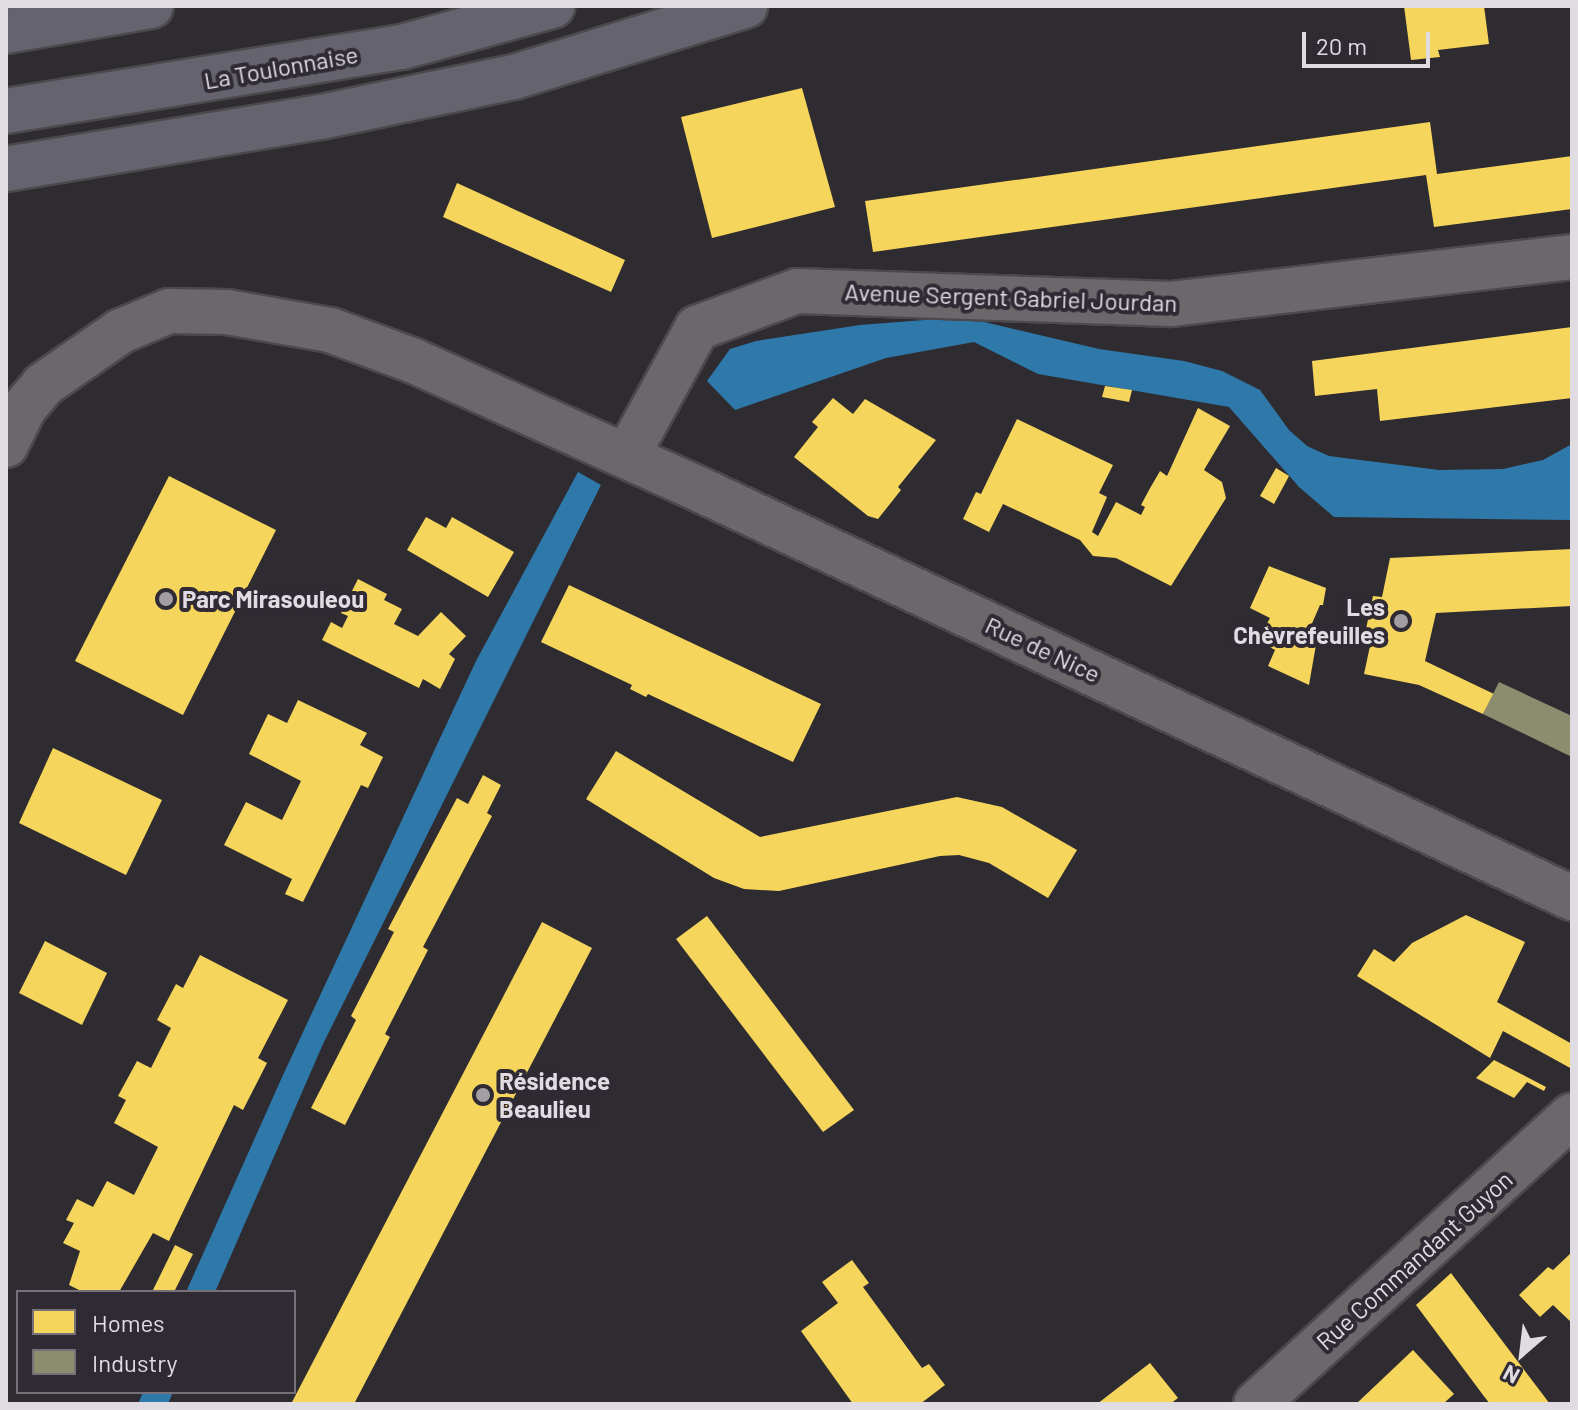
<!DOCTYPE html>
<meta charset="utf-8">
<style>
body{margin:0}
#map{position:relative;width:1578px;height:1410px;overflow:hidden;background:#2f2c31;font-family:Barlow,sans-serif}
div>[style]{position:absolute}
[style*='--x']{left:calc(var(--x)*1px);top:calc(var(--y)*1px);width:calc(var(--w)*1px);rotate:calc(var(--a)*1deg)}
.water>*{inset:0;background:#2e78aa}
.homes>*{inset:0;background:#f6d55c}
.industry>*{inset:0;background:#8c8c6e}
.roads{filter:drop-shadow(2px 0 #4c494d) drop-shadow(-2px 0 #4c494d) drop-shadow(0 2px #4c494d) drop-shadow(0 -2px #4c494d)}
.minor>*{height:44px;margin:-22px;padding:0 22px;transform-origin:22px;border-radius:22px;background:#6a686b}
.highway>*{height:44px;margin:-22px;padding:0 22px;transform-origin:22px;border-radius:22px;background:#65646e}
.dots>*{width:22px;height:22px;translate:-50% -50%;box-sizing:border-box;border:4px solid #2f2a33;border-radius:50%}
span{translate:-50% -50%;white-space:nowrap;text-align:center;line-height:1.15;-webkit-text-stroke:8px #2f2a33;paint-order:stroke}
.street-label{font-size:24px;color:#e0dce2}
.poi-label{font-size:24px;color:#e0dce2;font-weight:700}
.left{translate:0 -50%;text-align:left}
.right{translate:-100% -50%;text-align:right}
.frame{position:absolute;inset:0;border:8px solid #e0dce2;pointer-events:none}
.legend{position:absolute;left:16px;top:1290px;width:280px;height:104px;box-sizing:border-box;background:#2f2a33;border:2px solid #767179;margin:0;padding:10px 14px;list-style:none;font-size:24px;color:#e0dce2}
.legend li{display:flex;align-items:center;gap:16px;height:40px}
.legend b{width:40px;border:2px solid #767179}
.north{position:absolute;left:1482px;top:1314px;width:80px;height:80px;-webkit-text-stroke:6px #2f2a33;paint-order:stroke;rotate:208deg;font-size:22px;font-weight:700;line-height:32px;text-align:center;color:#e0dce2}
.north::after{content:'';display:block;margin:auto;width:28px;height:36px;background:#e0dce2;clip-path:polygon(50% 0,100% 100%,50% 72%,0 100%)}
.scale{position:absolute;left:1302px;top:32px;width:128px;height:36px;box-sizing:border-box;border:4px solid #e0dce2;border-top:0;padding-left:10px;font-size:24px;line-height:28px;white-space:nowrap;color:#e0dce2;-webkit-text-stroke:6px #2f2a33;paint-order:stroke}
</style>
<div id="map">
<div class="water">
<div style="clip-path:polygon(963px 317px,1099px 349px,1184px 361px,1222px 371px,1260px 390px,1289px 430px,1307px 446px,1329px 456px,1439px 470px,1503px 469px,1543px 460px,1572px 444px,1572px 520px,1334px 517px,1299px 487px,1229px 407px,1038px 374px,974px 342px,886px 358px,735px 410px,707px 381px,730px 349px,756px 341px,860px 325px)"></div>
<div style="clip-path:polygon(578px 472px,601px 485px,323px 1044px,215px 1292px,186px 1292px,283px 1075px,476px 661px)"></div>
<div style="clip-path:polygon(143px 1392px,173px 1392px,168px 1404px,138px 1404px)"></div>
</div>
<div class="homes">
<div style="clip-path:polygon(1404px 6px,1484px 6px,1489px 44px,1438px 50px,1440px 57px,1411px 60px)"></div>
<div style="clip-path:polygon(802px 88px,835px 207px,712px 238px,681px 117px)"></div>
<div style="clip-path:polygon(1430px 122px,1437px 174px,1572px 156px,1572px 209px,1434px 227px,1426px 175px,873px 252px,865px 201px)"></div>
<div style="clip-path:polygon(457px 183px,625px 260px,611px 292px,443px 217px)"></div>
<div style="clip-path:polygon(1572px 327px,1572px 398px,1380px 421px,1377px 389px,1315px 396px,1312px 361px)"></div>
<div style="clip-path:polygon(1105px 386px,1132px 390px,1129px 402px,1102px 397px)"></div>
<div style="clip-path:polygon(833px 398px,853px 414px,865px 399px,936px 440px,898px 487px,901px 490px,878px 519px,868px 516px,794px 457px,818px 427px,812px 422px)"></div>
<div style="clip-path:polygon(1198px 408px,1230px 426px,1204px 470px,1222px 482px,1226px 498px,1171px 586px,1116px 558px,1093px 556px,1080px 540px,1003px 504px,989px 532px,963px 519px,976px 492px,981px 494px,1017px 419px,1113px 465px,1099px 493px,1107px 497px,1092px 532px,1098px 536px,1116px 502px,1141px 515px,1145px 507px,1141px 505px,1149px 490px,1160px 471px,1167px 476px)"></div>
<div style="clip-path:polygon(1276px 468px,1289px 476px,1274px 504px,1260px 496px)"></div>
<div style="clip-path:polygon(169px 476px,276px 530px,183px 715px,75px 661px)"></div>
<div style="clip-path:polygon(426px 517px,446px 528px,452px 517px,514px 552px,488px 597px,407px 550px)"></div>
<div style="clip-path:polygon(1572px 549px,1572px 606px,1436px 613px,1425px 661px,1494px 694px,1483px 714px,1419px 685px,1364px 674px,1373px 632px,1366px 629px,1373px 596px,1382px 597px,1390px 558px)"></div>
<div style="clip-path:polygon(1269px 566px,1326px 588px,1323px 605px,1320px 605px,1307px 635px,1317px 639px,1309px 685px,1268px 666px,1275px 650px,1258px 641px,1270px 618px,1250px 608px)"></div>
<div style="clip-path:polygon(358px 579px,387px 594px,384px 600px,402px 609px,394px 624px,418px 636px,441px 612px,466px 636px,449px 654px,455px 659px,440px 689px,423px 679px,419px 688px,322px 640px,331px 622px,342px 628px,348px 616px,341px 613px)"></div>
<div style="clip-path:polygon(569px 585px,821px 704px,793px 762px,648px 694px,646px 697px,630px 689px,632px 685px,541px 642px)"></div>
<div style="clip-path:polygon(298px 700px,367px 733px,360px 745px,383px 757px,368px 788px,361px 785px,303px 902px,285px 894px,292px 879px,224px 845px,246px 802px,282px 820px,301px 781px,249px 754px,268px 714px,287px 723px)"></div>
<div style="clip-path:polygon(53px 748px,162px 800px,126px 875px,19px 823px)"></div>
<div style="clip-path:polygon(616px 751px,760px 837px,957px 797px,1002px 807px,1077px 850px,1048px 898px,989px 863px,959px 855px,940px 856px,779px 891px,744px 889px,714px 878px,586px 799px)"></div>
<div style="clip-path:polygon(483px 775px,501px 785px,487px 813px,492px 816px,423px 947px,428px 950px,385px 1034px,390px 1037px,345px 1125px,311px 1108px,356px 1020px,351px 1016px,394px 932px,388px 929px,457px 798px,468px 804px)"></div>
<div style="clip-path:polygon(1466px 915px,1525px 942px,1497px 1002px,1572px 1044px,1572px 1069px,1503px 1031px,1490px 1058px,1357px 976px,1374px 949px,1394px 962px,1412px 943px)"></div>
<div style="clip-path:polygon(707px 916px,854px 1110px,823px 1132px,676px 939px)"></div>
<div style="clip-path:polygon(542px 922px,592px 948px,354px 1404px,291px 1404px)"></div>
<div style="clip-path:polygon(45px 941px,107px 973px,82px 1025px,19px 993px)"></div>
<div style="clip-path:polygon(200px 955px,288px 1000px,258px 1058px,267px 1063px,243px 1110px,234px 1105px,169px 1241px,153px 1233px,119px 1292px,83px 1292px,69px 1285px,80px 1251px,63px 1243px,74px 1223px,66px 1220px,77px 1199px,93px 1207px,107px 1181px,134px 1195px,158px 1147px,114px 1123px,126px 1100px,118px 1096px,137px 1061px,151px 1068px,171px 1028px,157px 1020px,176px 984px,183px 988px)"></div>
<div style="clip-path:polygon(1494px 1060px,1546px 1087px,1544px 1091px,1527px 1082px,1514px 1098px,1476px 1078px)"></div>
<div style="clip-path:polygon(175px 1245px,193px 1254px,174px 1292px,152px 1292px)"></div>
<div style="clip-path:polygon(1572px 1252px,1572px 1323px,1553px 1305px,1540px 1317px,1519px 1295px,1548px 1267px,1553px 1270px)"></div>
<div style="clip-path:polygon(852px 1260px,869px 1283px,863px 1287px,922px 1368px,929px 1364px,945px 1385px,920px 1404px,853px 1404px,801px 1331px,838px 1303px,822px 1282px)"></div>
<div style="clip-path:polygon(1451px 1273px,1466px 1293px,1550px 1404px,1490px 1404px,1483px 1395px,1416px 1305px)"></div>
<div style="clip-path:polygon(1413px 1350px,1454px 1394px,1443px 1404px,1356px 1404px)"></div>
<div style="clip-path:polygon(1150px 1363px,1178px 1398px,1170px 1404px,1097px 1404px)"></div>
</div>
<div class="industry">
<div style="clip-path:polygon(1499px 682px,1572px 716px,1572px 757px,1483px 714px)"></div>
</div>
<div class="roads">
<div class="minor">
<div style="--x:6;--y:445;--w:41;--a:-64.1"></div>
<div style="--x:24;--y:408;--w:30;--a:-50"></div>
<div style="--x:43;--y:385;--w:95;--a:-34.7"></div>
<div style="--x:121;--y:331;--w:52;--a:-22.6"></div>
<div style="--x:169;--y:311;--w:58;--a:1"></div>
<div style="--x:227;--y:312;--w:105;--a:9.9"></div>
<div style="--x:330;--y:330;--w:90;--a:20.3"></div>
<div style="--x:414;--y:361;--w:317;--a:24.2"></div>
<div style="--x:703;--y:491;--w:960;--a:25.1"></div>
<div style="--x:627;--y:456;--w:146;--a:-61.3"></div>
<div style="--x:697;--y:328;--w:107;--a:-20.3"></div>
<div style="--x:797;--y:291;--w:374;--a:2"></div>
<div style="--x:1171;--y:304;--w:404;--a:-6.7"></div>
<div style="--x:1256;--y:1404;--w:428;--a:-42.4"></div>
</div>
<div class="highway">
<div style="--x:6;--y:31;--w:147;--a:-9.8"></div>
<div style="--x:6;--y:111;--w:401;--a:-9.2"></div>
<div style="--x:402;--y:47;--w:156;--a:-15.3"></div>
<div style="--x:6;--y:169;--w:319;--a:-9.4"></div>
<div style="--x:321;--y:117;--w:197;--a:-11.7"></div>
<div style="--x:514;--y:77;--w:242;--a:-17.1"></div>
</div>
</div>
<div class="dots">
<div style="left:166px;top:599px;background:#a29ea4"></div>
<div style="left:1401px;top:621px;background:#a29ea4"></div>
<div style="left:483px;top:1095px;background:#a29ea4"></div>
</div>
<div class="street-label">
<span style="left:281px;top:67px;rotate:-10deg">La Toulonnaise</span>
<span style="left:1011px;top:297px;rotate:2deg">Avenue Sergent Gabriel Jourdan</span>
<span style="left:1043px;top:649px;rotate:25deg">Rue de Nice</span>
<span style="left:1414px;top:1260px;rotate:-42deg">Rue Commandant Guyon</span>
</div>
<div class="poi-label">
<span class="left" style="left:182px;top:599px">Parc Mirasouleou</span>
<span class="right" style="left:1385px;top:621px">Les<br>Chèvrefeuilles</span>
<span class="left" style="left:499px;top:1095px">Résidence<br>Beaulieu</span>
</div>
<div class="frame"></div>
<ul class="legend">
<li><b style="height:22px;background:#f6d55c"></b>Homes</li>
<li><b style="height:22px;background:#8c8c6e"></b>Industry</li>
</ul>
<div class="north">N</div>
<div class="scale">20 m</div>
</div>
